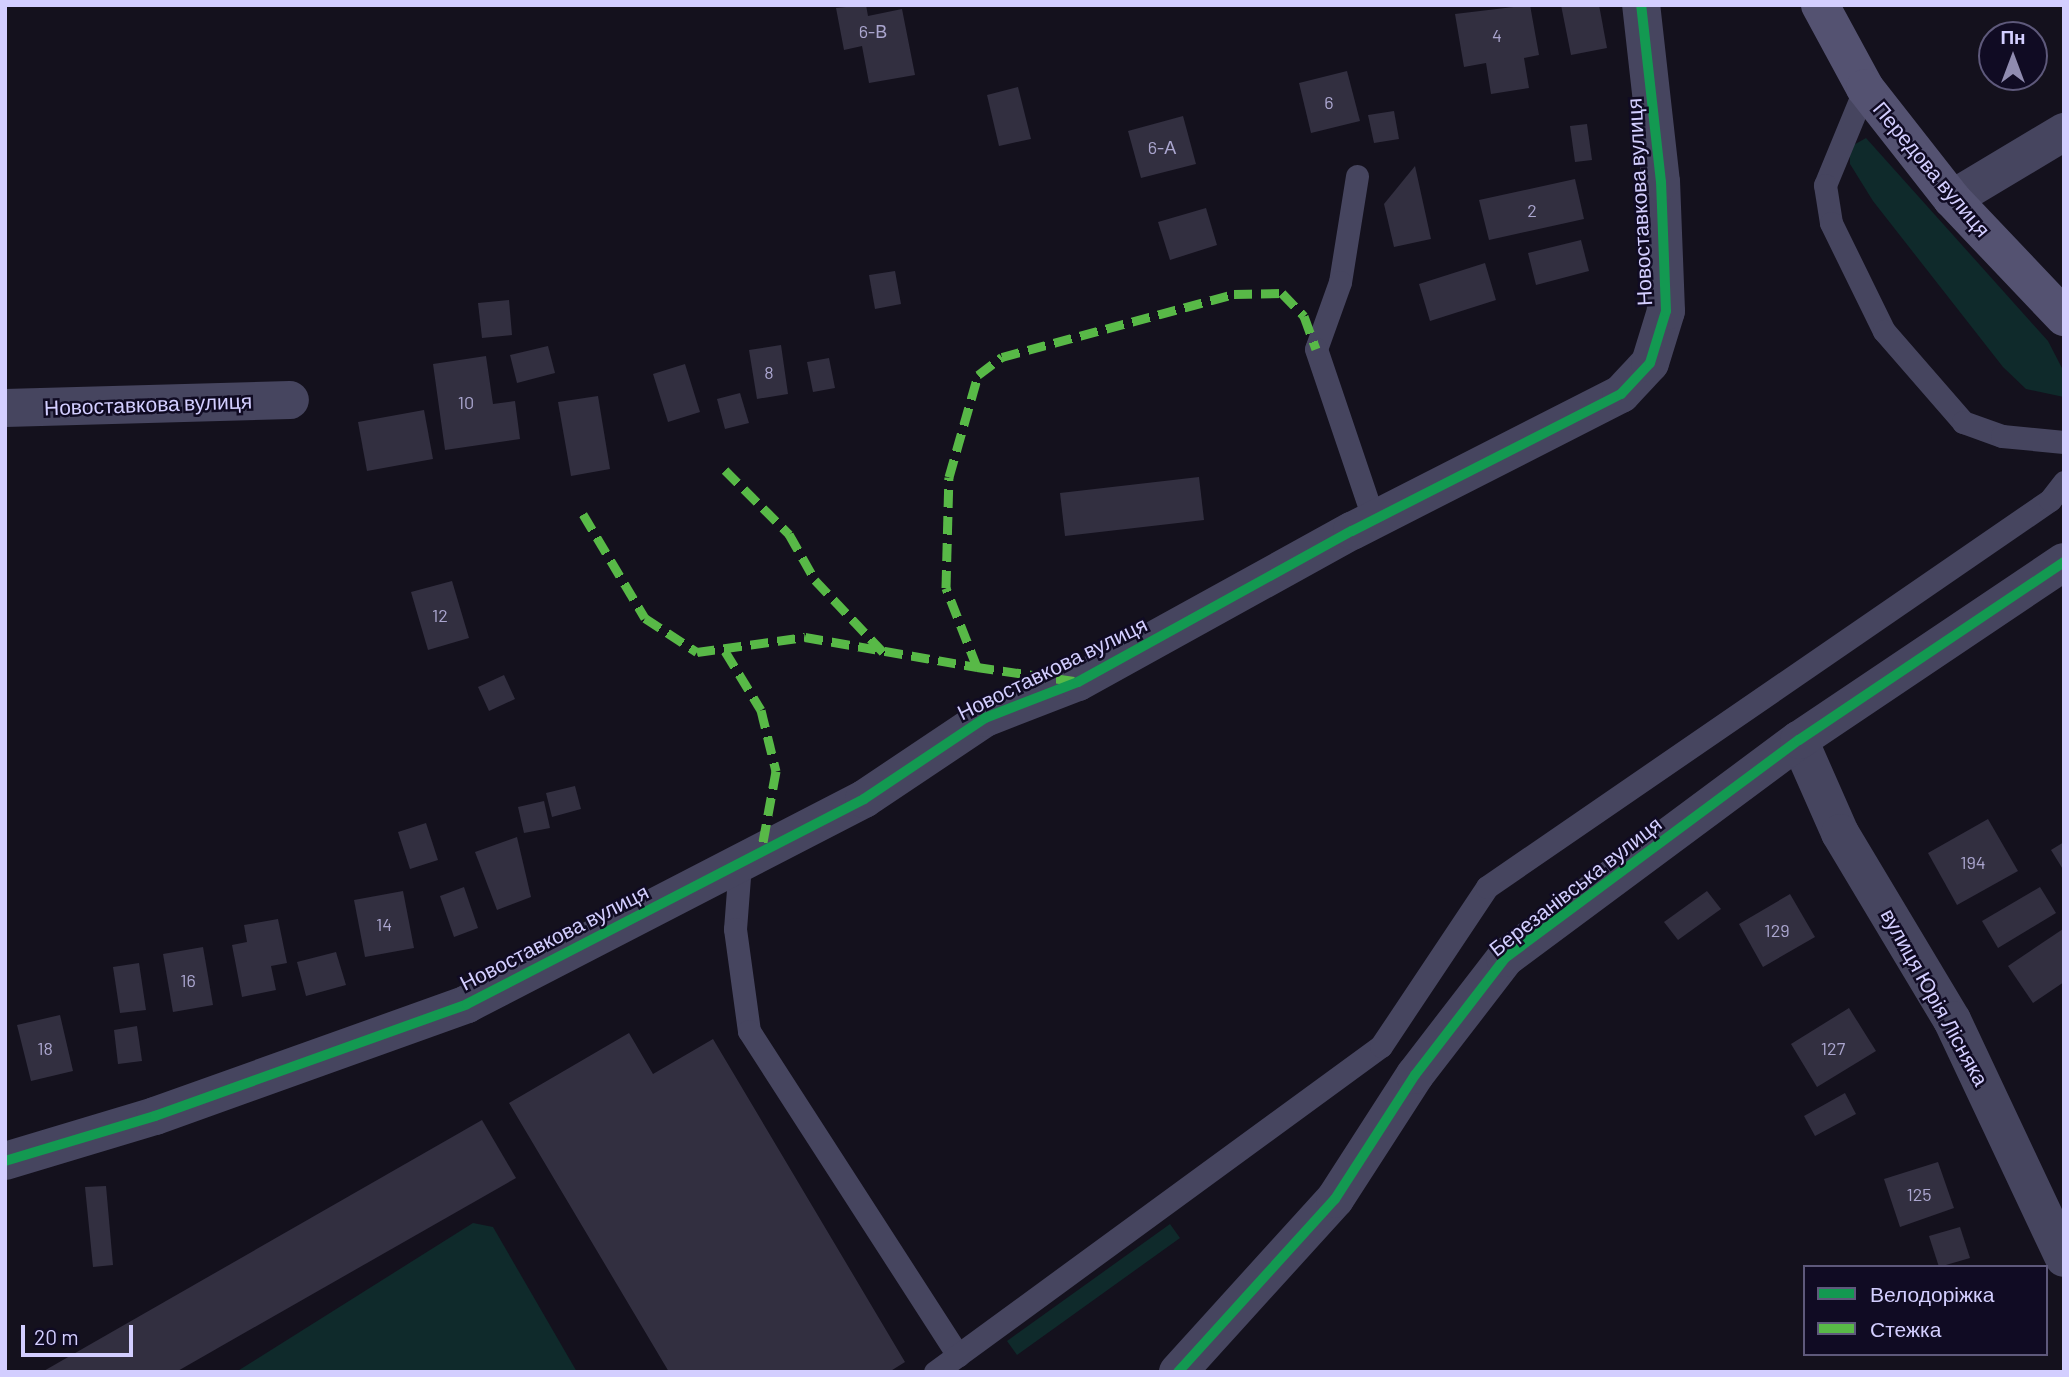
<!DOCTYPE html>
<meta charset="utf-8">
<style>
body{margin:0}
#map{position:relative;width:2069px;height:1377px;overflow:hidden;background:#14111d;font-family:Barlow,sans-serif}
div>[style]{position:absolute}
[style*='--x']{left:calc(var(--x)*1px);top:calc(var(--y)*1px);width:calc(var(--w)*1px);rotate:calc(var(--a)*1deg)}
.green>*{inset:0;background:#0f2a2b}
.building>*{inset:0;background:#322f40}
.lane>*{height:23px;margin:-11.5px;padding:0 11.5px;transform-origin:11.5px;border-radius:11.5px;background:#46455f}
.street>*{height:38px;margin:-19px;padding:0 19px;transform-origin:19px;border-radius:19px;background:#46455f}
.secondary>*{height:38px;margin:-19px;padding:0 19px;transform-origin:19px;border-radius:19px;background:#545271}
.quiet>*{height:9px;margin-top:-4.5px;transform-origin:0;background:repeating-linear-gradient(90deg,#58b947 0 18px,transparent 0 27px)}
.cycleway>*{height:10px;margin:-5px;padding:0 5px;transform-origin:5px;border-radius:5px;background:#139951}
span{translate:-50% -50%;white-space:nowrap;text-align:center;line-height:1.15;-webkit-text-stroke:5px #100b23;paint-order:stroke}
.number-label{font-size:18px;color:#aba6cf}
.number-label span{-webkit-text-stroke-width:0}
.street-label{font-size:21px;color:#d3ceff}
.frame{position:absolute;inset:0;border:7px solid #d3ceff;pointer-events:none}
.legend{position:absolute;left:1803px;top:1265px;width:245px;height:91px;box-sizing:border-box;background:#100b23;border:2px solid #5e597b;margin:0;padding:9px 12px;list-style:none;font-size:21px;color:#d3ceff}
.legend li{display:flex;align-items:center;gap:14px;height:35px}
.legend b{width:35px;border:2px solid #5e597b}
.north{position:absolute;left:1978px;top:21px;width:70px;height:70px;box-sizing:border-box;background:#100b23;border:2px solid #5e597b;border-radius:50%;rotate:0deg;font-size:19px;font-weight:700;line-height:28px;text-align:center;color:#d3ceff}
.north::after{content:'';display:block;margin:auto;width:24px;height:32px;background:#908cb0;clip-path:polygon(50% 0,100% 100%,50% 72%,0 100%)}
.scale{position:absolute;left:21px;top:1325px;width:112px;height:32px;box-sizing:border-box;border:4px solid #d3ceff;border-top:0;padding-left:9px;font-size:21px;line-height:24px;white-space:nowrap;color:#d3ceff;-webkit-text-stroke:5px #100b23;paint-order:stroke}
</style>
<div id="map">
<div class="green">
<div style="clip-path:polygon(1866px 138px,2048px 341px,2064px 372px,2064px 397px,2026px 389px,2003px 367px,1873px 201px,1850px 164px,1850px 147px)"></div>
<div style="clip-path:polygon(473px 1223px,493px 1227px,577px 1372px,236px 1372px)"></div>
<div style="clip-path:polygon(1170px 1224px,1180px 1238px,1017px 1355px,1007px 1341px)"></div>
</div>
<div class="building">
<div style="clip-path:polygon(866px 5px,868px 16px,902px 9px,915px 75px,869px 83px,862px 46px,844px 50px,836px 8px)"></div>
<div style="clip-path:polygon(1530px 5px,1539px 55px,1524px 58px,1529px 88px,1491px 94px,1486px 63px,1464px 67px,1455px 14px)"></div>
<div style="clip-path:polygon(1561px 5px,1599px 5px,1607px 48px,1571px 55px)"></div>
<div style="clip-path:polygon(1347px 71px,1360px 121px,1311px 133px,1299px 83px)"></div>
<div style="clip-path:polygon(1018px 87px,1031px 139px,999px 146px,987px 95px)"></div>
<div style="clip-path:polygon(1394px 111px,1399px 139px,1374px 143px,1368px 115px)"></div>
<div style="clip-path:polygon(1183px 116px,1196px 164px,1141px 178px,1128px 131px)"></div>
<div style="clip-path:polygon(1587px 124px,1592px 160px,1575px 162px,1570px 126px)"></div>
<div style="clip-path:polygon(1415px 166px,1431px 239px,1394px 247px,1384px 204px)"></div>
<div style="clip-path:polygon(1575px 179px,1584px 219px,1489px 240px,1479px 200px)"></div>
<div style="clip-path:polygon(1206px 208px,1217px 245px,1170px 260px,1158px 222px)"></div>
<div style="clip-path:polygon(1581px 240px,1589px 271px,1536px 285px,1528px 253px)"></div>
<div style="clip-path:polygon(1485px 263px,1496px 300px,1430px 321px,1419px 284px)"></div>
<div style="clip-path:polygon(895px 271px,901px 304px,875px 309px,869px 275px)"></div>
<div style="clip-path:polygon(509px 300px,512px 335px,482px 338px,478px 303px)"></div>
<div style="clip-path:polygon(781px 345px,788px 394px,757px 399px,749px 350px)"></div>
<div style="clip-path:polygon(548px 346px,555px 373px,517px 383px,510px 355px)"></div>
<div style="clip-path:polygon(486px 356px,493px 404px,515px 401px,520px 439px,445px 450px,433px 364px)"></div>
<div style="clip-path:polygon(829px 358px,835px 388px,813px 392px,807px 362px)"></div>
<div style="clip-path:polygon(685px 364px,700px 412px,668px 422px,653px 374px)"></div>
<div style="clip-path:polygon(740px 393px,749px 423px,725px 429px,717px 399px)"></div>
<div style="clip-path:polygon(598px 396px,610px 469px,571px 476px,558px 402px)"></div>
<div style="clip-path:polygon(424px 410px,433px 459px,367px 471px,358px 422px)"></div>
<div style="clip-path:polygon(1199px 477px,1204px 520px,1065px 536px,1060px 493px)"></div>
<div style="clip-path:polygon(452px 581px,469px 638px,428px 650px,411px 592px)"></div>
<div style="clip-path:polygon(504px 675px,515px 699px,489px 711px,478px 687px)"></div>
<div style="clip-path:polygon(575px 786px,581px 809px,552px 817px,546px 793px)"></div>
<div style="clip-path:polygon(544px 801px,550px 828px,524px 833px,518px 807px)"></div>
<div style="clip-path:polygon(1988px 819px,2018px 871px,1957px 905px,1928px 853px)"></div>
<div style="clip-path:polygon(426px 823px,438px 860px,410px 869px,398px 832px)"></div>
<div style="clip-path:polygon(517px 837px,531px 897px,497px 910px,475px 852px)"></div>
<div style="clip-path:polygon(2064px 842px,2064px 871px,2051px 850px)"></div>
<div style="clip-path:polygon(464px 887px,478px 928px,454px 937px,440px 896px)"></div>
<div style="clip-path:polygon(2040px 887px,2056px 913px,1998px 948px,1982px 921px)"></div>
<div style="clip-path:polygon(403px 891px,414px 948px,365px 957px,354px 900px)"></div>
<div style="clip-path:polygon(1707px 891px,1721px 909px,1678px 940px,1664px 922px)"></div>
<div style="clip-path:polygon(1790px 894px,1815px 937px,1763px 967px,1739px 924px)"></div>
<div style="clip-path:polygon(278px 919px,287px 963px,271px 966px,276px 990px,242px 997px,232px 945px,247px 942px,244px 925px)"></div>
<div style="clip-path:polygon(2063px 929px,2064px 982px,2033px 1003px,2008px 966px)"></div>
<div style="clip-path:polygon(203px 947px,213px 1005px,173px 1012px,163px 954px)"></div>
<div style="clip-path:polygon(336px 952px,346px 985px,306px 996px,297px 962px)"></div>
<div style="clip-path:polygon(139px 963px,146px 1010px,120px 1013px,113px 967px)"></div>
<div style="clip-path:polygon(1849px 1008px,1876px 1051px,1817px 1087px,1791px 1044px)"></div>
<div style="clip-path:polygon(60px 1015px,73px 1071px,31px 1081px,17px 1025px)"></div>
<div style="clip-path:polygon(137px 1026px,142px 1061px,118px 1064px,114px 1030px)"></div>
<div style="clip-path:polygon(629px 1033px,653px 1074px,713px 1039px,905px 1362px,889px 1372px,669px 1372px,509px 1103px)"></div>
<div style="clip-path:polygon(1845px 1093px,1856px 1114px,1815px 1136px,1804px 1116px)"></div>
<div style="clip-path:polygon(482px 1120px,516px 1178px,176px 1372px,42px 1372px)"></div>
<div style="clip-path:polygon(1938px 1162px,1954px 1208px,1900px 1227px,1884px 1179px)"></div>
<div style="clip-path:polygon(106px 1186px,113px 1265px,93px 1267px,85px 1187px)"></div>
<div style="clip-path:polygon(1960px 1227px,1970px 1258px,1939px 1267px,1929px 1236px)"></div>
</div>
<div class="lane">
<div style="--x:1865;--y:88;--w:105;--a:112.4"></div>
<div style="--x:1825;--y:185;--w:38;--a:81"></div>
<div style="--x:1831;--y:223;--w:120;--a:63.9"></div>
<div style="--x:1884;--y:331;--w:121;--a:49"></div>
<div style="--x:1963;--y:422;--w:41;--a:19.7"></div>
<div style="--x:2002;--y:436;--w:62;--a:5.5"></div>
<div style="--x:1357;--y:176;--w:107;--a:99.1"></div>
<div style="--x:1340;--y:282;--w:71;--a:109.7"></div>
<div style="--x:1316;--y:349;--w:181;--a:71.3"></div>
<div style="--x:740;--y:864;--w:65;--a:94.4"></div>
<div style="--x:735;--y:929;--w:103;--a:82.2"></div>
<div style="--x:749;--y:1031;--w:386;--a:57.2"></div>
<div style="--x:935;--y:1372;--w:552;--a:-36.16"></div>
<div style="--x:1381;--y:1046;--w:191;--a:-56.3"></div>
<div style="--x:1487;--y:887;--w:683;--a:-34.5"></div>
<div style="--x:2050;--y:500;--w:23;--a:-52"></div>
</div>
<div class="street">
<div style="--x:1952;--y:199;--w:131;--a:-30.9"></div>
<div style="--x:5;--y:408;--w:285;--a:-1.6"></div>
<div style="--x:1799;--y:740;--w:102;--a:66.2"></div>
<div style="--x:1840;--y:833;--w:218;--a:59.1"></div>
<div style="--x:1952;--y:1020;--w:263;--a:64.8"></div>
<div style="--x:5;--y:1161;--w:157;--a:-16.7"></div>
<div style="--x:155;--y:1116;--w:331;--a:-19.7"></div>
<div style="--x:467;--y:1004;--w:447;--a:-27.3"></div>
<div style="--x:864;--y:799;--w:146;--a:-33.8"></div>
<div style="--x:985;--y:718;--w:100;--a:-21.2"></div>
<div style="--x:1078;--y:682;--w:313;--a:-28.9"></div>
<div style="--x:1352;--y:531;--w:302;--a:-27"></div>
<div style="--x:1621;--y:394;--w:42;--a:-46.9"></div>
<div style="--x:1650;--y:363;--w:54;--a:-72.9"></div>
<div style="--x:1666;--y:311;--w:129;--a:-92.2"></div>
<div style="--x:1661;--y:182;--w:178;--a:-96.4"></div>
<div style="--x:1178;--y:1372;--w:234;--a:-47.8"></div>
<div style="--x:1335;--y:1199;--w:148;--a:-57.2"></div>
<div style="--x:1415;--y:1075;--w:148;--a:-52.4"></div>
<div style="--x:1505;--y:958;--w:366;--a:-36.6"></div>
<div style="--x:1799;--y:740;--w:319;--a:-33.9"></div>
</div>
<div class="secondary">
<div style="--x:1820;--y:5;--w:94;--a:61.5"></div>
<div style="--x:1865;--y:88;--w:141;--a:51.9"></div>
<div style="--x:1952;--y:199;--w:163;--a:46.5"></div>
</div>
<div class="quiet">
<div style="--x:725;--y:470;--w:91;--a:45"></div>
<div style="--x:789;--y:534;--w:53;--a:60.5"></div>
<div style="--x:815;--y:580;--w:102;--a:46.6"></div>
<div style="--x:583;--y:514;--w:121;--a:59.2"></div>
<div style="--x:645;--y:618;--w:62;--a:33.2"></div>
<div style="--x:697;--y:652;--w:109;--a:-7.9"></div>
<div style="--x:805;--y:637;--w:175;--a:9.9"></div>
<div style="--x:725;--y:651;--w:69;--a:58.6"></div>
<div style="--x:761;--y:710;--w:63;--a:76.2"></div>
<div style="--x:776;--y:771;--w:83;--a:100.4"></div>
<div style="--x:1074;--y:681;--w:98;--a:-171.8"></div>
<div style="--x:977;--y:667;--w:85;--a:-111.4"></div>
<div style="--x:946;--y:588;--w:111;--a:-88.5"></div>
<div style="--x:949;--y:477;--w:106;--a:-74.1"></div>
<div style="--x:978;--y:375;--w:30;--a:-37"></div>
<div style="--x:1002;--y:357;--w:240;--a:-15.2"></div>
<div style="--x:1234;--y:294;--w:48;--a:-1.2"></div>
<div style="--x:1282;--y:293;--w:32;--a:46"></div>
<div style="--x:1304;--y:316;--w:35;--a:70"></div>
</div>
<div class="cycleway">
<div style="--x:5;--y:1161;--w:157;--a:-16.7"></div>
<div style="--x:155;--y:1116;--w:331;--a:-19.7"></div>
<div style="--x:467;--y:1004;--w:447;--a:-27.3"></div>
<div style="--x:864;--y:799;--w:146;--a:-33.8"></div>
<div style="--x:985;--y:718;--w:100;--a:-21.2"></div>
<div style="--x:1078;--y:682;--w:313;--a:-28.9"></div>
<div style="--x:1352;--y:531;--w:302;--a:-27"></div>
<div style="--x:1621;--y:394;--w:42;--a:-46.9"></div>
<div style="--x:1650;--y:363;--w:54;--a:-72.9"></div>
<div style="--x:1666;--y:311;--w:129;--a:-92.2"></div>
<div style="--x:1661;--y:182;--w:178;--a:-96.4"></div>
<div style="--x:1178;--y:1372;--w:234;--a:-47.8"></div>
<div style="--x:1335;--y:1199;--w:148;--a:-57.2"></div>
<div style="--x:1415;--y:1075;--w:148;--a:-52.4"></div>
<div style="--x:1505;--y:958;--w:366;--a:-36.6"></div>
<div style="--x:1799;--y:740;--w:319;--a:-33.9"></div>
</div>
<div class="number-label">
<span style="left:873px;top:31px">6-В</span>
<span style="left:1497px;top:35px">4</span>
<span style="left:1329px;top:102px">6</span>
<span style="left:1162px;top:147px">6-А</span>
<span style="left:1532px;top:210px">2</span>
<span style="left:769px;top:372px">8</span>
<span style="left:466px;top:402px">10</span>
<span style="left:440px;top:615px">12</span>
<span style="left:1973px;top:862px">194</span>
<span style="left:384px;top:924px">14</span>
<span style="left:1777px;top:930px">129</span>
<span style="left:188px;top:980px">16</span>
<span style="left:45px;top:1048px">18</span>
<span style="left:1833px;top:1048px">127</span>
<span style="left:1919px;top:1194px">125</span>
</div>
<div class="street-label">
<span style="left:1932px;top:169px;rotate:50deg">Передова вулиця</span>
<span style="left:1639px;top:202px;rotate:-93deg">Новоставкова вулиця</span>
<span style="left:148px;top:404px;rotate:-2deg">Новоставкова вулиця</span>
<span style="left:1052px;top:668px;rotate:-26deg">Новоставкова вулиця</span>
<span style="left:1575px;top:886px;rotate:-38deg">Березанівська вулиця</span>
<span style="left:554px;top:937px;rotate:-27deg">Новоставкова вулиця</span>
<span style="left:1935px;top:997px;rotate:61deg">вулиця Юрія Лісняка</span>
</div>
<div class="frame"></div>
<ul class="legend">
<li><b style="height:9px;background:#139951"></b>Велодоріжка</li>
<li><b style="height:9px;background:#58b947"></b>Стежка</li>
</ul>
<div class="north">Пн</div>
<div class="scale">20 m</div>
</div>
